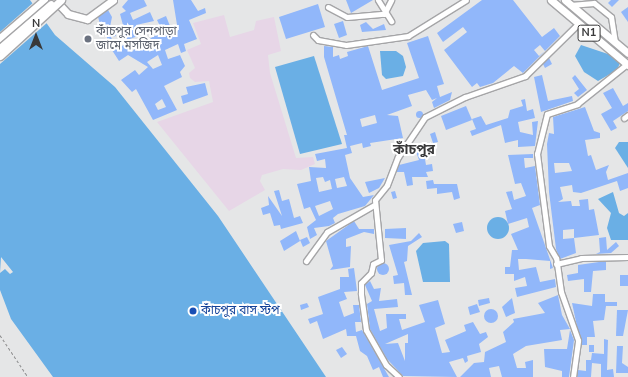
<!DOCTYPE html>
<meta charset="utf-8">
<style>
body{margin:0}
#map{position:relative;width:628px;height:377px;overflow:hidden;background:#e5e6e7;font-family:"Nunito Sans","Noto Sans Bengali",sans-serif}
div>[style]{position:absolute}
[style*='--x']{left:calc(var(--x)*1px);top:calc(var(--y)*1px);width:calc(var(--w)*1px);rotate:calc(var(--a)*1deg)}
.industrial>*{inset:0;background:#e7d6e7}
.water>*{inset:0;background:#6aafe5}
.round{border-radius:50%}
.pier>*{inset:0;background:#e5e6e7}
.building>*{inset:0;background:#91b7fa}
.path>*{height:1px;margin-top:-0.5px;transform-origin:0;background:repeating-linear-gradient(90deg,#919192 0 3px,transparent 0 5px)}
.roads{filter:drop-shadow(1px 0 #a5a5a7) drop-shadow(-1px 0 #a5a5a7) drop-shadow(0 1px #a5a5a7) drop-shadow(0 -1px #a5a5a7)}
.minor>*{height:5px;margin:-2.5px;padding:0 2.5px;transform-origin:2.5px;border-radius:2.5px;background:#fff}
.highway>*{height:7px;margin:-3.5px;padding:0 3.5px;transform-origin:3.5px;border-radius:3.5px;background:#fff}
.bridges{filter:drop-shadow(1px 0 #a5a5a7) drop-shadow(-1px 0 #a5a5a7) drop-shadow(0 1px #a5a5a7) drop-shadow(0 -1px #a5a5a7)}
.highway-bridge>*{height:7px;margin:-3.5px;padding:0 3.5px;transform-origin:3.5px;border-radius:3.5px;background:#fff}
.dots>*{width:11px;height:11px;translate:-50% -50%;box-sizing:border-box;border:2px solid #fff;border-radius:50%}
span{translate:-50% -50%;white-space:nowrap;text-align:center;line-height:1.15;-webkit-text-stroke:4px #fff;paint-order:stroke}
.shield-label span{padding:1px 3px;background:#fff;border:1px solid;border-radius:3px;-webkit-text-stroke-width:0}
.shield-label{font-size:11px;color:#39393a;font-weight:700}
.worship-label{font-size:12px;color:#5b616d}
.left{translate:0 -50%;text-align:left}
.transit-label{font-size:12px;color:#164399}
.quarter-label{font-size:14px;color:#39393a;font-weight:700}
.north{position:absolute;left:16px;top:16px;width:40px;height:40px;-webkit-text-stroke:3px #fff;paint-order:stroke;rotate:0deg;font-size:11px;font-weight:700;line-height:16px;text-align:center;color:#39393a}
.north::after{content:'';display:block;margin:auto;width:14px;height:18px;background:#39393a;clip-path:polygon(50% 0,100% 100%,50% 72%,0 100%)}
</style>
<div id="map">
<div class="industrial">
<div style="clip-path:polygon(224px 15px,230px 37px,254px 30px,256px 21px,274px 17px,281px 51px,268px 55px,270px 73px,296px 158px,313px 157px,315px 164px,301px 170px,283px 169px,262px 175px,260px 181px,265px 190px,229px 211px,157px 122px,213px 102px,209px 81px,195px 82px,190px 78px,189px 73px,195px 68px,187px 50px,201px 44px,193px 23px)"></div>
</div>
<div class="water">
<div style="clip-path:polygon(0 0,30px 0,55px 35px,115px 87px,218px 216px,326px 377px,53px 377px,11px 319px,0 290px)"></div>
<div style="clip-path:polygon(581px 45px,617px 57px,620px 63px,617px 70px,598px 81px,584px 72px,575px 56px)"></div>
<div style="clip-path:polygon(380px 51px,396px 51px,403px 56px,406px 67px,403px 76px,386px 79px,382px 75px)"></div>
<div style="clip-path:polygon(314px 56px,342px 144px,300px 154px,275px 67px)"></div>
<div style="clip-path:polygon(619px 142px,628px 142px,628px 168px,615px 148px)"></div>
<div style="clip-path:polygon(613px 192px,619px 213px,624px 216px,628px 213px,628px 240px,611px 240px,607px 228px,611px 213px,598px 199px)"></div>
<div class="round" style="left:487px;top:217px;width:22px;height:22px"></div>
<div style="clip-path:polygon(445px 241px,449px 244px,450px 282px,423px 282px,416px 251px,423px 243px)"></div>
</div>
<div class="pier">
<div style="clip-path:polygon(34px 2px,48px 22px,0 64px,0 32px)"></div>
<div style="clip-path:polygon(1px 257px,13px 272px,10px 274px,5px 269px,0 273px)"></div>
</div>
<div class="building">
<div style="clip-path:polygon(128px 0,144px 0,147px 6px,130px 13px,133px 20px,150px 12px,154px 21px,136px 25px,138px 36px,127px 40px,120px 14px,126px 11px,122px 7px)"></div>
<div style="clip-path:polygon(evenodd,173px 0,191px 0,198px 11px,205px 8px,206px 13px,189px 20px,197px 39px,184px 44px,186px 51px,181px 53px,178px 44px,165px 50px,168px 59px,180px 55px,185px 66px,180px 72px,182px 77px,164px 86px,177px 110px,153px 120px,136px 89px,132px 92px,121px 80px,135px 70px,139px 75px,148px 67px,128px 55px,119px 61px,110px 47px,107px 48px,107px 28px,115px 29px,116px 36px,111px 37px,116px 50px,125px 44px,131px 52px,154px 36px,178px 31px,173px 0,158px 55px,162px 65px,153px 69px,147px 62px,158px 55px,173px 0,162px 99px,166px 107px,158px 110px,155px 104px,162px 99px)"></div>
<div style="clip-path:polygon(346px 0,373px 0,351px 13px)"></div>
<div style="clip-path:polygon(evenodd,482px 0,513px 0,542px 37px,554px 28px,560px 36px,523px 73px,514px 66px,493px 83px,480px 87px,477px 83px,472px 87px,444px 50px,467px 32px,463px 27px,443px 42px,437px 33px,482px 0,540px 45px,545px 51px,539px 56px,534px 50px,540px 45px)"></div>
<div style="clip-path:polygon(611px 0,619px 0,612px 7px,608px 3px)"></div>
<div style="clip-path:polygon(318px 4px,325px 27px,286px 39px,279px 17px)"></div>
<div style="clip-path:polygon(628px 7px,628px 22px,621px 12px)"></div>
<div style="clip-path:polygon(108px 10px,112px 17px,110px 27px,105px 27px,105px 22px,100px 24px,98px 17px)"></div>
<div style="clip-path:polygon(166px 16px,170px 26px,162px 30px,157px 20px)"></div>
<div style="clip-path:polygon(343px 21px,347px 35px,339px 38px,334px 24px)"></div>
<div style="clip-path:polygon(366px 22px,373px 29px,384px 24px,386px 30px,362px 32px,360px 25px)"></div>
<div style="clip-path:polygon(evenodd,428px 36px,444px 84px,437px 86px,440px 97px,452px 92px,450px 100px,434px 108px,432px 102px,437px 98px,432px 100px,426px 90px,408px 95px,412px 106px,387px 115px,398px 116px,403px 138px,370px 143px,371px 146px,363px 148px,362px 143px,350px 146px,352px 153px,345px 155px,350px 178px,363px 197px,374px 195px,365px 206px,338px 214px,333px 218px,335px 223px,329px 226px,314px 228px,317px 235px,310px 239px,307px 227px,316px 220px,310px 207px,304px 209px,297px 184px,311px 181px,309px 167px,326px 168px,325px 159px,317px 161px,315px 154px,347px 148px,344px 135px,347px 135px,324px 57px,324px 46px,333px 47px,333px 57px,339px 55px,340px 59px,348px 56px,347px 52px,368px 46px,382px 90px,419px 78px,407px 43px,428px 36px,375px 115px,377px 123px,362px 127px,360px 119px,375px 115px,428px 36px,323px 177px,325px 182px,330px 180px,332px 189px,319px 192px,316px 178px,323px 177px,428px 36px,344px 177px,347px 186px,337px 188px,335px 179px,344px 177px,428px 36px,330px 201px,333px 209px,319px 216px,315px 206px,330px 201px)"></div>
<div style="clip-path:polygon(549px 58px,552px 64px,545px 68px,543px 64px)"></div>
<div style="clip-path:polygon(542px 75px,548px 101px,572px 96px,573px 101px,541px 112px,534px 77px)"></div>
<div style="clip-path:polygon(575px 75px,587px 90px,578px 97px,574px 93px,579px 89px,572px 78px)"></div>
<div style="clip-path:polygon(205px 83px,208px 95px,183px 104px,181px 96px,188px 94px,186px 87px)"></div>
<div style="clip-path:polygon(613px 88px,623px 106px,628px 103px,628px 111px,613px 121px,617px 128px,611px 131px,601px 114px,612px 108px,603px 93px)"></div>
<div style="clip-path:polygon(525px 99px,527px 111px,533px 109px,535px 118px,518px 122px,520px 132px,533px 135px,532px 122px,538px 121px,535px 146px,518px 147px,518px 140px,505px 143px,501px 125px,472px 136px,470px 131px,476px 129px,472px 119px,481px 116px,486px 125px,508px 118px,510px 110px,523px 106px,521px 100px)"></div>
<div style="clip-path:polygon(466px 106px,472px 120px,446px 130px,441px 116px)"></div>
<div style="clip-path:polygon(evenodd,585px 107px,594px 131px,600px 133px,600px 138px,585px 140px,588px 156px,591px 155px,596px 170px,609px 165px,606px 172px,608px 180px,628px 173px,628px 188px,620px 191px,617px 181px,581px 193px,573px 192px,572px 185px,560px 187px,563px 199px,558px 202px,571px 201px,572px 206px,580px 206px,579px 200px,588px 199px,589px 210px,594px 209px,599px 235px,574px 238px,574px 229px,563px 230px,563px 239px,574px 238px,576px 253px,560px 259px,556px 249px,549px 192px,547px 144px,549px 133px,554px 134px,553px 117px,585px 107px,554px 163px,569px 163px,572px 171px,555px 173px,554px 163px)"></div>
<div class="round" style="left:415.5px;top:110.5px;width:7px;height:7px"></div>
<div style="clip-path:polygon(435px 132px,438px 142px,433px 143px,430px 134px)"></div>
<div style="clip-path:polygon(423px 147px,426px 165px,432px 164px,433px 171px,426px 172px,428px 177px,412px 177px,413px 185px,407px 186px,404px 172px,396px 172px,399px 165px,419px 160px,415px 149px)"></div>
<div style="clip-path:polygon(533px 154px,533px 158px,524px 158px,525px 168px,535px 166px,540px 205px,532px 208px,553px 268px,550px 269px,550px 261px,526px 259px,518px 259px,519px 270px,536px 267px,540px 282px,555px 279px,556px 287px,517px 297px,515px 288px,527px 286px,525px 277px,514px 281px,514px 274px,505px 274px,505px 267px,510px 267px,512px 250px,518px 250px,511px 234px,529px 227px,527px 218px,508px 224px,505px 211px,512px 209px,506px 192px,512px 191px,514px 200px,526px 196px,521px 183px,515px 184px,508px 155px)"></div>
<div style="clip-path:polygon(385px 178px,379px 188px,369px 193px,365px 182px)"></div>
<div style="clip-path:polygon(433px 180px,434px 184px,457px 184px,460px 198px,454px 200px,452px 192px,437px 194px,437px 188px,427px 189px,426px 181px)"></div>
<div style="clip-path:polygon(279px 190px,282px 201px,289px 199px,294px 218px,300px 216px,303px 223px,281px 229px,280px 225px,274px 226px,270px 213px,263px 215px,261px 208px,269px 205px,268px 196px,282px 216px,274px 191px)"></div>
<div style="clip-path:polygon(395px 191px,397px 198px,393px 199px,391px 192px)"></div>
<div style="clip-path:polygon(354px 221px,359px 229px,374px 229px,374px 234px,364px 232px,346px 239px,346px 247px,351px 246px,350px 267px,330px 270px,333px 266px,326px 241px)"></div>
<div style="clip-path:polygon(462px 222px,464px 231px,456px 233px,453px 224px)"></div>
<div style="clip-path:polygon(406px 228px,406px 239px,385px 238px,385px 229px)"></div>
<div style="clip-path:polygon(296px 231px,300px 241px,284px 251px,280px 241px)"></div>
<div style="clip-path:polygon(419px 233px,422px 237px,408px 246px,407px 261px,404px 262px,412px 295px,405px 295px,404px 283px,394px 284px,393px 276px,398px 275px,389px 245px,411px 241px)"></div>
<div style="clip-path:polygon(307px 237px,310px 243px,303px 247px,300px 240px)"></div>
<div style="clip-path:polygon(606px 237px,607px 250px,616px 242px,619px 246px,611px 253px,596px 254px,600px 252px,599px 238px)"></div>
<div style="clip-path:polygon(606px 261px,606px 270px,593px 271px,591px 292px,584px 292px,584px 279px,568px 281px,567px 275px,578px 273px,578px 265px)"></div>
<div class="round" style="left:377px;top:263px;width:12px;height:12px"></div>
<div style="clip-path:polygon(354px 268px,357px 291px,344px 292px,347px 299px,339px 302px,344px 317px,354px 313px,353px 305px,359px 305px,361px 322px,355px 322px,356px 332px,362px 330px,389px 377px,383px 377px,379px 367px,373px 370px,367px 356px,360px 351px,356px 336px,347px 336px,346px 329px,323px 339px,317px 321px,310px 324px,308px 319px,323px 314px,318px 297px,340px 289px,340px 277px,349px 277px,348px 269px)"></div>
<div style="clip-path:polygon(620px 275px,628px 275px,628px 286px,620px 286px)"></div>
<div style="clip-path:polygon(evenodd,370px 281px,374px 289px,381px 288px,379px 301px,397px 299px,398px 307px,374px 309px,380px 331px,387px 328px,386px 314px,406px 314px,406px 319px,399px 319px,402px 330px,425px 322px,419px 305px,438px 300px,445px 324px,435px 328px,442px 353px,450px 352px,445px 340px,466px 331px,464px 325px,473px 322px,480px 334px,486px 332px,488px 337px,479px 344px,481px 352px,467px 356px,468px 361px,465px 363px,463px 358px,449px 362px,457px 377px,403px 376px,387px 359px,370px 329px,367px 304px,372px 301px,365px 285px,370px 281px,408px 334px,408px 343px,405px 343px,405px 361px,398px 343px,385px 344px,408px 334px)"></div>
<div style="clip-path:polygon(593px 294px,605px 294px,605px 302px,617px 302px,617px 306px,606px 306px,604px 320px,593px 321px,595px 337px,587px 337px,587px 345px,581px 345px,572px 303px,592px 306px)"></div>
<div style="clip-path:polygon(558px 295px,562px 315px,570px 329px,560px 330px,562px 340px,526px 346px,513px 354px,517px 368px,526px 368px,525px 362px,533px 360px,533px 377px,502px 377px,499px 366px,489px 368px,491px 377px,460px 377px,474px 363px,484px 362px,485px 352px,506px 342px,503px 332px,514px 322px,513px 319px,545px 313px,538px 303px)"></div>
<div style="clip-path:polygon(489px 298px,490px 303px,479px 306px,478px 300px)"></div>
<div style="clip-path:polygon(512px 298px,515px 313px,506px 317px,502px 307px)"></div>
<div style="clip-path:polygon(307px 303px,309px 307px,301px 310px,300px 305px)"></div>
<div style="clip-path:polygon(477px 304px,480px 312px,470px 315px,468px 307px)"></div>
<div class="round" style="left:484px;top:309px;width:14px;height:14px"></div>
<div style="clip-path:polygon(617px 310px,628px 310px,623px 336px,616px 336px)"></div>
<div style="clip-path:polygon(570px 330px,574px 340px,569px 377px,562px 377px,562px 371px,545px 367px,544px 349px,567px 349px)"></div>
<div style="clip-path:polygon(604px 339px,608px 340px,607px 370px,613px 369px,614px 377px,601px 377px,601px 364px,592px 363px,591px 377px,577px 377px,578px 370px,586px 371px,586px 360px,591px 360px,592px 353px,604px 354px)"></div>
<div style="clip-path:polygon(589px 345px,594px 345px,594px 352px,589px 352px)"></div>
<div style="clip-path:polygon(617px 346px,623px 346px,622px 363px,628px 367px,628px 373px,616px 373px)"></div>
<div style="clip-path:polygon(342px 347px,347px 354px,341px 358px,336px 350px)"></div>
</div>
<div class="path">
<div style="--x:0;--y:335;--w:50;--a:56.3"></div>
</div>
<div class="roads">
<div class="minor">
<div style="--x:378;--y:0;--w:25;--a:58"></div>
<div style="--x:570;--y:5;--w:24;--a:-5"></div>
<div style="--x:594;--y:3;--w:22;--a:39"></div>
<div style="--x:611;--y:17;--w:25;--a:81"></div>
<div style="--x:328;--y:7;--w:21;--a:28"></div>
<div style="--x:347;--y:17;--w:37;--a:-5"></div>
<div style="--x:384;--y:14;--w:16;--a:-63"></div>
<div style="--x:313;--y:35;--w:7;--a:45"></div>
<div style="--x:318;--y:40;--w:28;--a:10"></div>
<div style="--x:346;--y:45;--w:63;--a:-8.3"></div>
<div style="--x:408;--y:36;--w:68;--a:-31.8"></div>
<div style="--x:624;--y:118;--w:5;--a:-37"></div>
<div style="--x:306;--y:261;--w:36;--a:-54"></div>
<div style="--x:327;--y:232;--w:54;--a:-29.9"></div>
<div style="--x:556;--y:264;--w:26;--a:-13"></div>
<div style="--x:581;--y:258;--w:47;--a:-1.2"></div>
<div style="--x:399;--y:377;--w:18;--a:-137"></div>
<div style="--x:386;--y:365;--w:40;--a:-119.7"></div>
<div style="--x:366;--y:330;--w:37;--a:-98"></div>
<div style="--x:361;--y:293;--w:10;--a:-90"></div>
<div style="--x:361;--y:283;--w:14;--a:-45"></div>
<div style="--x:371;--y:273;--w:9;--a:-77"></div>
<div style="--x:373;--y:264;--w:9;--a:-27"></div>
<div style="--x:381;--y:260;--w:60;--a:-95.7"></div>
<div style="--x:375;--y:200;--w:19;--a:-51"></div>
<div style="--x:387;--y:185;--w:30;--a:-69"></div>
<div style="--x:398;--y:157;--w:48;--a:-56"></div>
<div style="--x:425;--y:117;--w:45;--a:-26.6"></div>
<div style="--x:465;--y:97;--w:64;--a:-19.3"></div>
<div style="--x:525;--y:76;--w:74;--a:-44.5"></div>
<div style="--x:573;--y:377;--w:37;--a:-82"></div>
<div style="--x:578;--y:340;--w:51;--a:-109.5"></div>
<div style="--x:561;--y:292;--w:34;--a:-98"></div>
<div style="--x:556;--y:258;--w:14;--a:-120"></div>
<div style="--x:549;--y:246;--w:93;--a:-97.4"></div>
<div style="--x:537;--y:154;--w:41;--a:-76"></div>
<div style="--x:547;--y:114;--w:32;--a:-18"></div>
<div style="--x:577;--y:104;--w:64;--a:-38.7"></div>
</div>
<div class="highway">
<div style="--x:55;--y:0;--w:19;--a:47"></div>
<div style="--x:68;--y:14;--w:20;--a:15"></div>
<div style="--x:87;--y:19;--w:32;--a:-36"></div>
<div style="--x:551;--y:0;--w:101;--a:40.2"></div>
<div style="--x:565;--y:0;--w:82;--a:40.1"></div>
<div style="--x:0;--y:38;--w:58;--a:-40.8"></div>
</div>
</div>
<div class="bridges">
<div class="highway-bridge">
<div style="--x:0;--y:48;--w:67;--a:-40.8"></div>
<div style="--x:0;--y:56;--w:83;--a:-42.6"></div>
</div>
</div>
<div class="dots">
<div style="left:88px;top:39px;background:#6b7280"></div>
<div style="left:193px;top:311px;background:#1a4fb4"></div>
</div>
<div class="shield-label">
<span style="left:589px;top:33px">N1</span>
</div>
<div class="worship-label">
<span class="left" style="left:96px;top:39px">কাঁচপুর সেনপাড়া<br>জামে মসজিদ</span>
</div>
<div class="transit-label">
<span class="left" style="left:201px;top:311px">কাঁচপুর বাস স্টপ</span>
</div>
<div class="quarter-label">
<span style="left:414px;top:150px">কাঁচপুর</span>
</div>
<div class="north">N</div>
</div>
